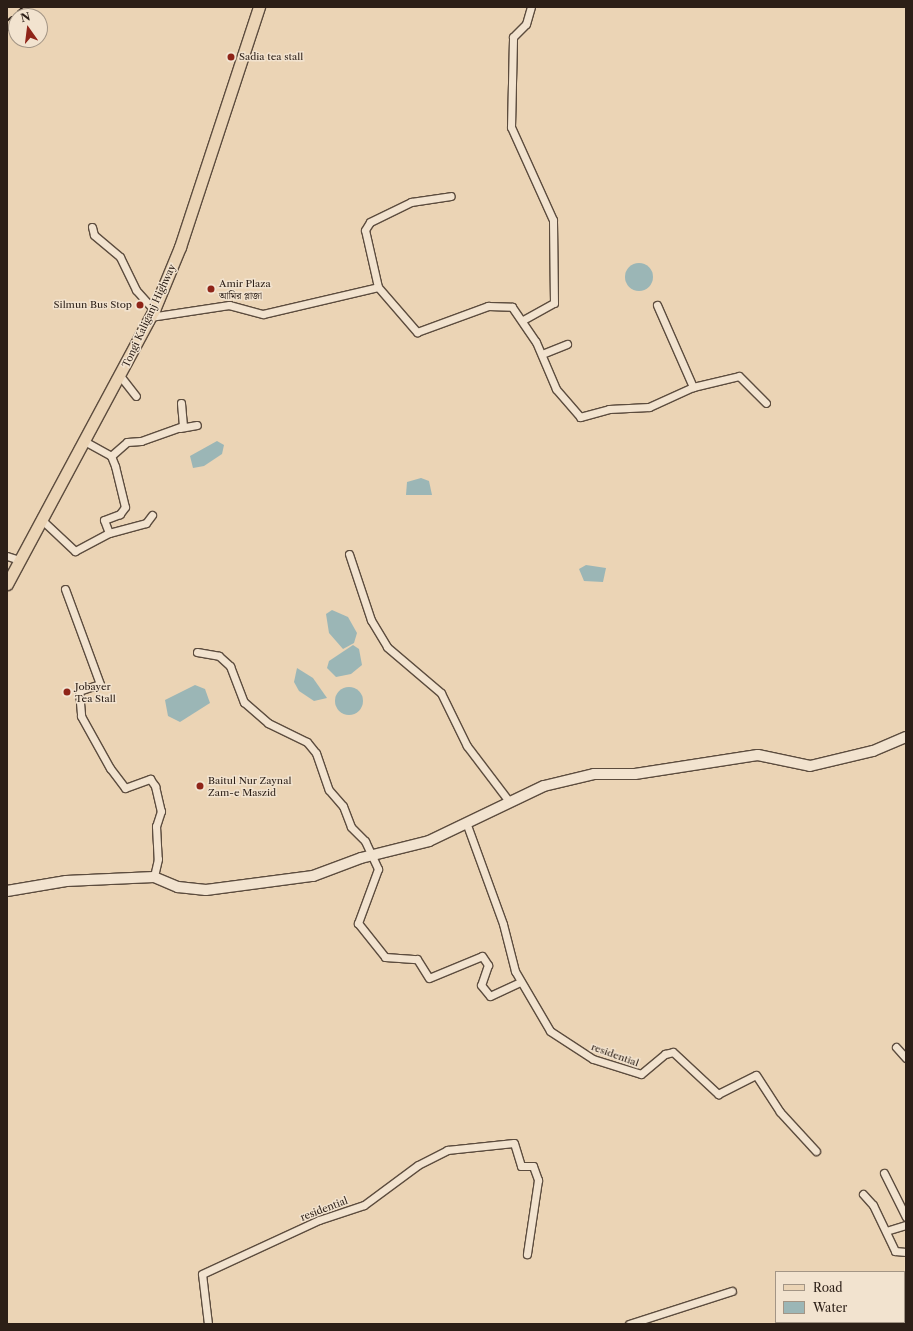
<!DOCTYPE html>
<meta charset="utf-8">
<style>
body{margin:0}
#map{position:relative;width:913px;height:1331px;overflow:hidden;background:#ebd4b5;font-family:"Libre Caslon Text","Noto Serif Bengali",serif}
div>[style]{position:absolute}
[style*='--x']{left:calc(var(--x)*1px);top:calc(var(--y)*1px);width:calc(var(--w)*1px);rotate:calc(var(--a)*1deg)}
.water>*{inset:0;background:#9bb6b6}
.round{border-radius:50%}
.roads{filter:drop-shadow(1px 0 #5c4c3e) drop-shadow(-1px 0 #5c4c3e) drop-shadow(0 1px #5c4c3e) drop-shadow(0 -1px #5c4c3e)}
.street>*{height:7px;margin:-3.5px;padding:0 3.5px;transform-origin:3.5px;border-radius:3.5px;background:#f2e3cf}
.secondary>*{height:10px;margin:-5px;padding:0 5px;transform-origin:5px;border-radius:5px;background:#f2e3cf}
.primary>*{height:11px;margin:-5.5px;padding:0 5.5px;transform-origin:5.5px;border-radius:5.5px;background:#ebd4b5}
.rail>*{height:2px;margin-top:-1px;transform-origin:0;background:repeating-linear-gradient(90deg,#2c1f17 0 7px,transparent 0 14px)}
.dots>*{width:11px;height:11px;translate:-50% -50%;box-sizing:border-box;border:2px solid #f2e3cf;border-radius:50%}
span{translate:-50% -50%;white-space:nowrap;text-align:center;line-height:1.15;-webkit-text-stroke:3px #f2e3cf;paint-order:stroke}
.poi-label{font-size:10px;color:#2c1f17}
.left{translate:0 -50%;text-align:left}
.right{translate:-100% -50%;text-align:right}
.street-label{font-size:10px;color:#2c1f17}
.frame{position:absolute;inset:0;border:8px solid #2c1f17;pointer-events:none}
.legend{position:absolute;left:775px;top:1271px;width:130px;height:52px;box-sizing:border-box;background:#f2e3cf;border:1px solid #a39585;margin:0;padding:5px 7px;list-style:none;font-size:12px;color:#2c1f17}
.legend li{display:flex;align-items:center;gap:8px;height:20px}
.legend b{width:20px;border:1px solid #a39585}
.north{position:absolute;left:8px;top:8px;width:40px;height:40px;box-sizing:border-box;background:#f2e3cf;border:1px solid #a39585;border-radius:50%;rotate:346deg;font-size:11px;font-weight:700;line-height:16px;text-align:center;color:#2c1f17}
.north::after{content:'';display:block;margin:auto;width:14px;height:18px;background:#8f2418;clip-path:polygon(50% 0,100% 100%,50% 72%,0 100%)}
</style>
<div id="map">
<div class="water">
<div class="round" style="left:625px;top:263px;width:28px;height:28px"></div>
<div style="clip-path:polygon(217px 441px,224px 445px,222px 454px,204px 466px,193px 468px,190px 456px)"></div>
<div style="clip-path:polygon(421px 478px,429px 481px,432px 495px,406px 495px,407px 482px)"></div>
<div style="clip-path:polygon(586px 565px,606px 568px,603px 582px,584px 581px,579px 569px)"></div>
<div style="clip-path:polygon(332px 610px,348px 617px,357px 633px,354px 643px,343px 649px,329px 633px,326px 614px)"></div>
<div style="clip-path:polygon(353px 645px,359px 649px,362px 665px,351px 674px,336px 677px,327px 668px,329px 661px)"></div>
<div style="clip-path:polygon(297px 668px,313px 678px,327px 698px,314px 701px,299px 691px,294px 682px)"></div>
<div style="clip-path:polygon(195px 685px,205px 689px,210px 703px,180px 722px,168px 716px,165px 700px)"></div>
<div class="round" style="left:335px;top:687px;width:28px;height:28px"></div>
</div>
<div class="roads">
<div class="street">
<div style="--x:92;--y:227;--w:8;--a:76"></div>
<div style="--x:94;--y:235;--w:34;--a:40"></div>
<div style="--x:120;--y:257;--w:37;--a:64"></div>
<div style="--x:136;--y:290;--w:27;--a:48"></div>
<div style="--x:378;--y:287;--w:60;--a:49.1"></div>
<div style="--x:417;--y:332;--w:76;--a:-20.1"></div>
<div style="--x:488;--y:306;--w:24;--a:2"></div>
<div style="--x:512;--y:307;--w:42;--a:55.6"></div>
<div style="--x:536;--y:342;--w:51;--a:66.9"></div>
<div style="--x:556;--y:389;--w:37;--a:49"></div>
<div style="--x:580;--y:417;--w:30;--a:-15"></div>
<div style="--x:609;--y:409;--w:40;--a:-2.9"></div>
<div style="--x:649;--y:407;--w:48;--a:-24.4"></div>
<div style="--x:693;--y:387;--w:47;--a:-13.4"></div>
<div style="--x:739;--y:376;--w:38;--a:45"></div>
<div style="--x:657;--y:305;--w:90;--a:66.3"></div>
<div style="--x:150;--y:317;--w:80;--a:-8.6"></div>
<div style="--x:229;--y:305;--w:35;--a:15"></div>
<div style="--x:263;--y:314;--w:118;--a:-13.2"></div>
<div style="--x:378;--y:287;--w:58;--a:-102.8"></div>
<div style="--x:365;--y:230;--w:9;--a:-58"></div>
<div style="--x:370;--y:222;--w:46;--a:-26"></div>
<div style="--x:411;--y:202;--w:40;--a:-8.5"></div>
<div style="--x:523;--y:320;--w:35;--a:-29"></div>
<div style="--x:554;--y:303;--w:83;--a:-90.7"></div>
<div style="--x:553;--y:220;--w:102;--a:-114.3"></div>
<div style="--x:511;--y:127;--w:90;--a:-88.7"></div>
<div style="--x:513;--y:37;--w:18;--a:-45"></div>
<div style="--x:526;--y:24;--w:18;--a:-74"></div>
<div style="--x:542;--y:354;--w:27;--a:-22"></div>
<div style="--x:121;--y:377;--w:24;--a:52"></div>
<div style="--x:180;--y:428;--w:17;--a:-10"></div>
<div style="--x:86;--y:442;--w:29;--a:29"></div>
<div style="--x:111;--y:456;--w:11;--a:68"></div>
<div style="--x:115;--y:466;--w:42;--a:76.3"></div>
<div style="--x:125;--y:507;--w:9;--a:126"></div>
<div style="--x:120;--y:514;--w:17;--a:159"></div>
<div style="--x:104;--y:520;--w:14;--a:69"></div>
<div style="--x:111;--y:456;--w:21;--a:-41"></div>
<div style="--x:127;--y:442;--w:14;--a:-4"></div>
<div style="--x:141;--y:441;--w:45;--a:-19.7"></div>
<div style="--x:183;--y:426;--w:23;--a:-95"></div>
<div style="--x:43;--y:521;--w:44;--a:43.2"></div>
<div style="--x:75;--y:551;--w:38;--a:-28"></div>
<div style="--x:109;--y:533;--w:38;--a:-15"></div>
<div style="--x:146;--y:523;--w:10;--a:-53"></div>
<div style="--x:349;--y:554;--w:70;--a:71.6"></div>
<div style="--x:371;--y:620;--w:31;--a:59"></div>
<div style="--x:387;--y:647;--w:71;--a:40.4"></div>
<div style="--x:441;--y:693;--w:59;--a:63.9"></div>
<div style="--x:467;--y:746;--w:68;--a:52.8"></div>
<div style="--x:7;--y:556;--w:13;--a:18"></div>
<div style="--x:65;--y:589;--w:101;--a:69.8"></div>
<div style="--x:100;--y:684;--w:22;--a:162"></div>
<div style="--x:79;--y:691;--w:25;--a:85"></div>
<div style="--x:81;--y:716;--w:60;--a:60.9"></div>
<div style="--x:110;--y:768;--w:25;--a:53"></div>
<div style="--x:125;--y:788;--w:27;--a:-20"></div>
<div style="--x:150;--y:779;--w:9;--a:54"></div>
<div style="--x:155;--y:786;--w:26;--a:77"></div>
<div style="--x:161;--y:811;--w:16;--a:108"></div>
<div style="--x:156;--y:826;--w:33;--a:87"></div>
<div style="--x:158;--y:859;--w:18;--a:103"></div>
<div style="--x:197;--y:652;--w:22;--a:10"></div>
<div style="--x:219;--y:656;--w:15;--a:42"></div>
<div style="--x:230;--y:666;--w:39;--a:69"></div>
<div style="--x:244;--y:702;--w:32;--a:41"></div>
<div style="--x:268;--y:723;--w:43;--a:26"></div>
<div style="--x:307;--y:742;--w:14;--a:51"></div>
<div style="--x:316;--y:753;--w:39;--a:71"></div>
<div style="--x:329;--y:790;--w:21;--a:49"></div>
<div style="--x:343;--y:806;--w:22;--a:69"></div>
<div style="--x:351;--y:827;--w:20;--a:45"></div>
<div style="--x:365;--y:841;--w:31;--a:65"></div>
<div style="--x:378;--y:869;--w:58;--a:110.3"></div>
<div style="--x:358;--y:923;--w:43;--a:51.5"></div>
<div style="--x:385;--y:957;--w:32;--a:4"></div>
<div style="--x:417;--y:959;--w:22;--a:58"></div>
<div style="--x:429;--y:978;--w:57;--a:-22.5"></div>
<div style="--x:482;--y:956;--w:11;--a:56"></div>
<div style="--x:488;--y:965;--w:21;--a:109"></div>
<div style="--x:481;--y:985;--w:14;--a:51"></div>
<div style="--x:490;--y:996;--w:33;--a:-25"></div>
<div style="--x:467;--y:825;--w:105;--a:70"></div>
<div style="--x:503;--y:924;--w:49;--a:75.7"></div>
<div style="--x:515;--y:971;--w:69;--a:59.7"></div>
<div style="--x:550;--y:1031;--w:51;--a:33.1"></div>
<div style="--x:593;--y:1059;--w:50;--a:17.4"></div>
<div style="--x:641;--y:1074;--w:31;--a:-40"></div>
<div style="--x:665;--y:1054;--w:8;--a:-14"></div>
<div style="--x:673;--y:1052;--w:62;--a:43"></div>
<div style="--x:718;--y:1094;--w:42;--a:-26.6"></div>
<div style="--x:756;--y:1075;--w:44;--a:57"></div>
<div style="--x:780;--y:1112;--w:53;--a:47.3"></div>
<div style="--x:896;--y:1047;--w:15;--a:48"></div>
<div style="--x:884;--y:1173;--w:49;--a:63.4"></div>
<div style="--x:863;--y:1194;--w:15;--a:48"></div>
<div style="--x:873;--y:1205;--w:51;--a:64.4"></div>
<div style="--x:895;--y:1251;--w:11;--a:5"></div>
<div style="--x:886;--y:1231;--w:21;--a:-17"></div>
<div style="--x:208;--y:1324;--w:50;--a:-96.8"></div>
<div style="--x:202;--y:1274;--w:129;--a:-24.8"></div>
<div style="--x:319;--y:1220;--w:47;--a:-18.4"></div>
<div style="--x:364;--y:1205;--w:67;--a:-36.5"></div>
<div style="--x:418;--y:1165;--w:33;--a:-27"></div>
<div style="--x:447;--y:1150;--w:67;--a:-6"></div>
<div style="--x:514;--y:1143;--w:24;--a:73"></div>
<div style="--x:521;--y:1166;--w:12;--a:0"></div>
<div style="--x:533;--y:1166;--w:15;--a:70"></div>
<div style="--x:538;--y:1180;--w:75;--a:98.5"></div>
<div style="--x:629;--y:1324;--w:108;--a:-17.8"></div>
</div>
<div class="secondary">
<div style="--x:7;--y:891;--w:60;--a:-9.6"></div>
<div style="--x:66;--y:881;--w:88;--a:-2.6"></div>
<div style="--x:154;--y:877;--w:26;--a:23"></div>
<div style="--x:178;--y:887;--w:28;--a:6"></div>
<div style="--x:206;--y:890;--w:108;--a:-7.5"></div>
<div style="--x:313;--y:876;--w:51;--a:-20.6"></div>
<div style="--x:361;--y:858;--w:70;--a:-14"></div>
<div style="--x:429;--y:841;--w:127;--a:-25.6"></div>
<div style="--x:544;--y:786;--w:51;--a:-13.5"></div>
<div style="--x:594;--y:774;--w:41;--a:0"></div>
<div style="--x:635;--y:774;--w:124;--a:-8.8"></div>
<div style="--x:758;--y:755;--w:53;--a:11.9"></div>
<div style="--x:810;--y:766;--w:65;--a:-13.4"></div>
<div style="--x:873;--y:751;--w:36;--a:-23"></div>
</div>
<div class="primary">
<div style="--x:7;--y:584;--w:311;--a:-61.8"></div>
<div style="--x:154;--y:310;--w:68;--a:-67.6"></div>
<div style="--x:180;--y:247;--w:253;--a:-71.8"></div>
</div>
</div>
<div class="rail">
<div style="--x:25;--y:16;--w:14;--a:-39"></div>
<div style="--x:7;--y:21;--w:21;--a:-41"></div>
<div style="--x:7;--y:31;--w:11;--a:-38"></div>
</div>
<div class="dots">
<div style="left:231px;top:57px;background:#8f2418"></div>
<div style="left:211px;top:289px;background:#8f2418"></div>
<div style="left:140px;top:305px;background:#8f2418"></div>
<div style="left:67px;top:692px;background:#8f2418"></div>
<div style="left:200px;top:786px;background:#8f2418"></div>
</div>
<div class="poi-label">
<span class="left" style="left:239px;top:57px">Sadia tea stall</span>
<span class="left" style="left:219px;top:289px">Amir Plaza<br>আমির প্লাজা</span>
<span class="right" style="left:132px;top:305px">Silmun Bus Stop</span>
<span class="left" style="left:75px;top:692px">Jobayer<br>Tea Stall</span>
<span class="left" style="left:208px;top:786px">Baitul Nur Zaynal<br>Zam-e Maszid</span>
</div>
<div class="street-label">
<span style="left:149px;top:316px;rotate:-65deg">Tongi Kaliganj Highway</span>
<span style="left:615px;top:1055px;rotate:20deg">residential</span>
<span style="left:324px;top:1209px;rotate:-21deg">residential</span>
</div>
<div class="frame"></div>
<ul class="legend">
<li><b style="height:5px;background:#ebd4b5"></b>Road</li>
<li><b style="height:11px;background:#9bb6b6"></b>Water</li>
</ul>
<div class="north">N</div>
</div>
